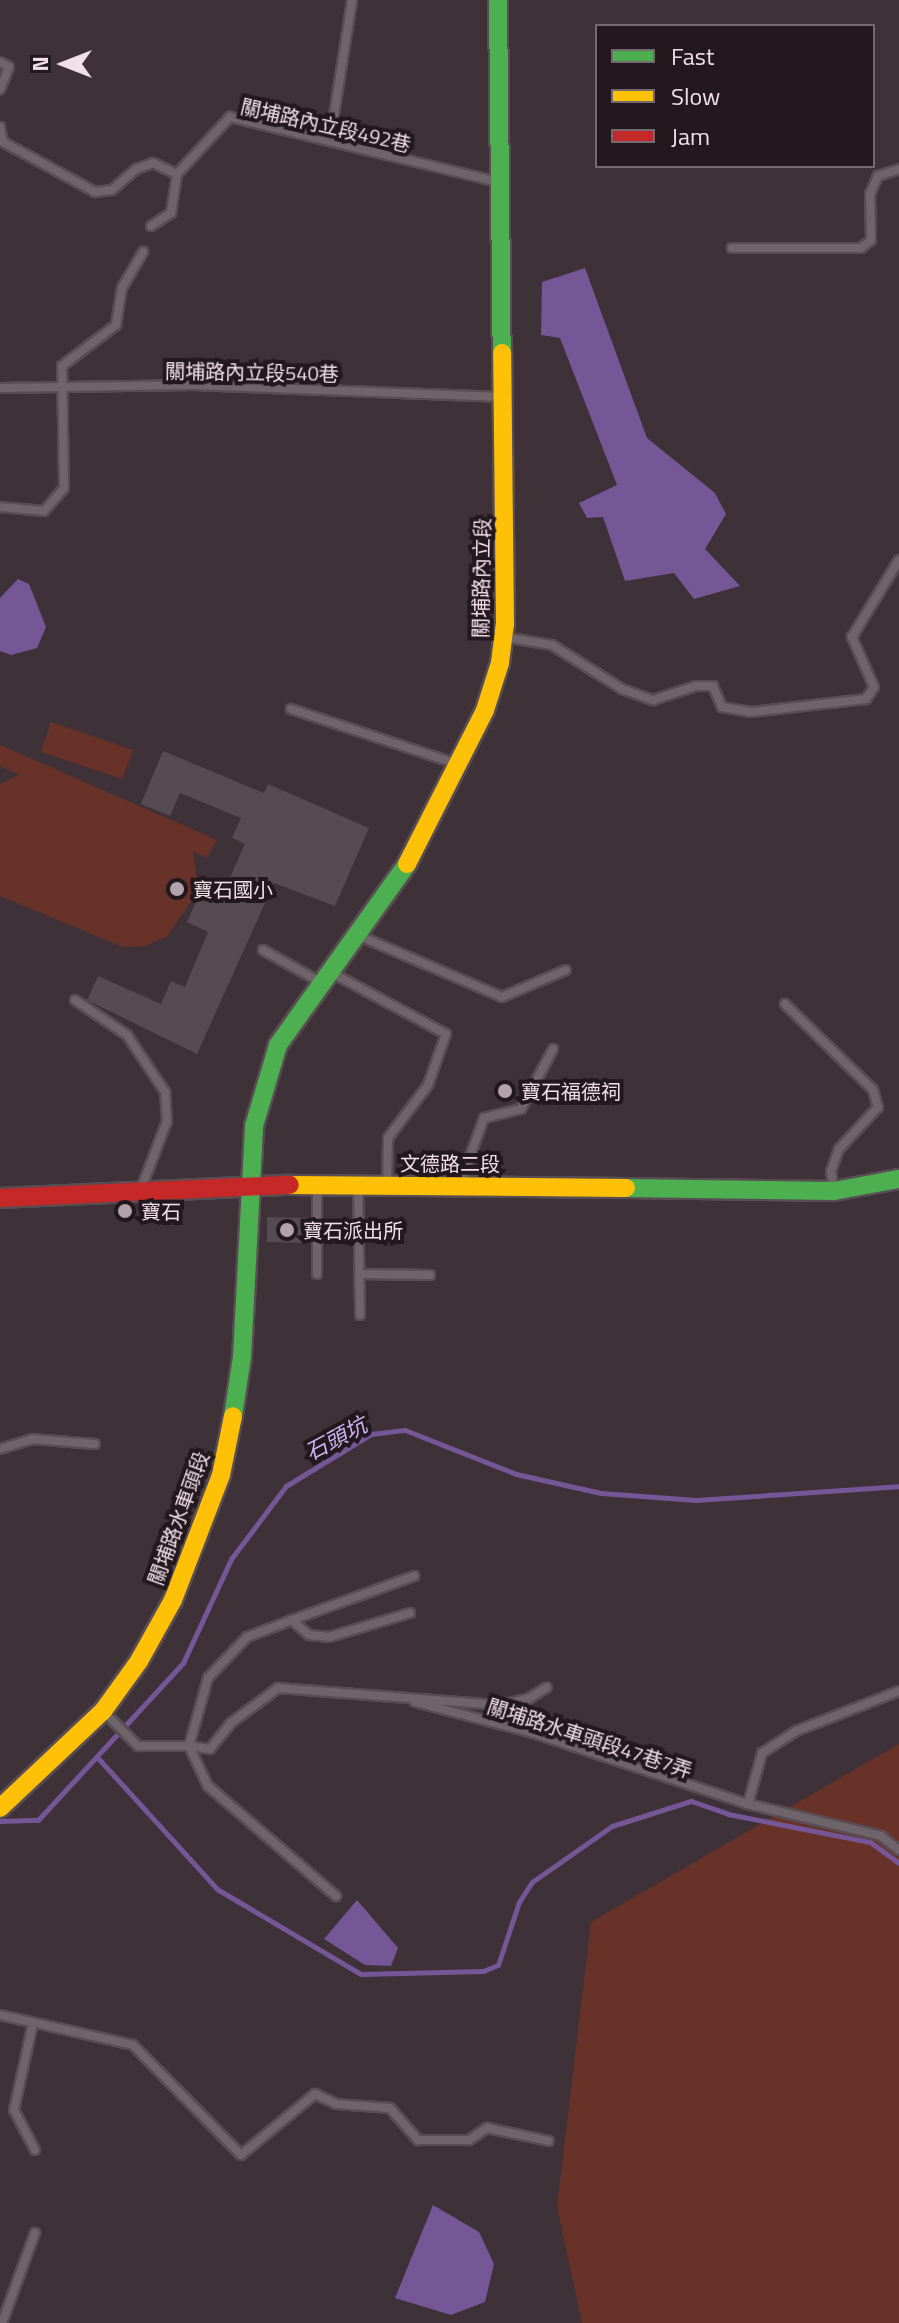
<!DOCTYPE html>
<meta charset="utf-8">
<style>
body{margin:0}
#map{position:relative;width:899px;height:2323px;overflow:hidden;background:#3e3138;font-family:"Titillium Web","Noto Sans TC",sans-serif}
div>[style]{position:absolute}
[style*='--x']{left:calc(var(--x)*1px);top:calc(var(--y)*1px);width:calc(var(--w)*1px);rotate:calc(var(--a)*1deg)}
.green>*{inset:0;background:#683229}
.water>*{inset:0;background:#755798}
.stream>*{height:5px;margin:-2.5px;padding:0 2.5px;transform-origin:2.5px;border-radius:2.5px;background:#755798}
.building>*{inset:0;background:#564b52}
.roads{filter:drop-shadow(2px 0 #594d54) drop-shadow(-2px 0 #594d54) drop-shadow(0 2px #594d54) drop-shadow(0 -2px #594d54)}
.lane>*{height:8px;margin:-4px;padding:0 4px;transform-origin:4px;border-radius:4px;background:#70646b}
.fast>*{height:18px;margin:-9px;padding:0 9px;transform-origin:9px;border-radius:9px;background:#4caf50}
.slow>*{height:18px;margin:-9px;padding:0 9px;transform-origin:9px;border-radius:9px;background:#ffc107}
.jam>*{height:18px;margin:-9px;padding:0 9px;transform-origin:9px;border-radius:9px;background:#c62828}
.dots>*{width:22px;height:22px;translate:-50% -50%;box-sizing:border-box;border:4px solid #23181e;border-radius:50%}
span{translate:-50% -50%;white-space:nowrap;text-align:center;line-height:1.15;-webkit-text-stroke:8px #23181e;paint-order:stroke}
.street-label{font-size:20px;color:#f0dfe7}
.poi-label{font-size:20px;color:#f0dfe7}
.left{translate:0 -50%;text-align:left}
.water-label{font-size:22px;color:#cdb5f1;font-style:italic}
.legend{position:absolute;left:595px;top:24px;width:280px;height:144px;box-sizing:border-box;background:#23181e;border:2px solid #75686e;margin:0;padding:10px 14px;list-style:none;font-size:24px;color:#f0dfe7}
.legend li{display:flex;align-items:center;gap:16px;height:40px}
.legend b{width:40px;border:2px solid #75686e}
.north{position:absolute;left:24px;top:24px;width:80px;height:80px;-webkit-text-stroke:6px #23181e;paint-order:stroke;rotate:270deg;font-size:22px;font-weight:700;line-height:32px;text-align:center;color:#f0dfe7}
.north::after{content:'';display:block;margin:auto;width:28px;height:36px;background:#f0dfe7;clip-path:polygon(50% 0,100% 100%,50% 72%,0 100%)}
</style>
<div id="map">
<div class="green">
<div style="clip-path:polygon(51px 722px,133px 750px,122px 779px,41px 752px)"></div>
<div style="clip-path:polygon(0 745px,217px 840px,207px 858px,193px 851px,197px 879px,193px 899px,167px 936px,146px 946px,123px 947px,0 896px,0 784px,20px 775px,0 766px)"></div>
<div style="clip-path:polygon(899px 1744px,899px 2323px,582px 2323px,557px 2207px,591px 1922px)"></div>
</div>
<div class="water">
<div style="clip-path:polygon(585px 268px,647px 438px,715px 493px,726px 514px,705px 549px,740px 586px,694px 599px,674px 573px,625px 581px,603px 517px,587px 518px,579px 503px,617px 485px,560px 338px,541px 335px,542px 282px)"></div>
<div style="clip-path:polygon(18px 579px,29px 584px,46px 627px,37px 648px,11px 655px,0 651px,0 598px)"></div>
<div style="clip-path:polygon(357px 1900px,398px 1948px,391px 1966px,365px 1965px,324px 1939px)"></div>
<div style="clip-path:polygon(433px 2205px,479px 2232px,494px 2264px,485px 2302px,451px 2315px,395px 2298px)"></div>
</div>
<div class="stream">
<div style="--x:97;--y:1757;--w:178;--a:47.7"></div>
<div style="--x:217;--y:1889;--w:167;--a:30.6"></div>
<div style="--x:361;--y:1974;--w:122;--a:-1.4"></div>
<div style="--x:483;--y:1971;--w:16;--a:-22"></div>
<div style="--x:498;--y:1965;--w:66;--a:-71.6"></div>
<div style="--x:519;--y:1902;--w:24;--a:-57"></div>
<div style="--x:532;--y:1882;--w:98;--a:-35"></div>
<div style="--x:612;--y:1826;--w:83;--a:-17.6"></div>
<div style="--x:691;--y:1801;--w:39;--a:19"></div>
<div style="--x:728;--y:1814;--w:145;--a:11.2"></div>
<div style="--x:870;--y:1842;--w:36;--a:36"></div>
<div style="--x:0;--y:1821;--w:38;--a:-2"></div>
<div style="--x:38;--y:1820;--w:214;--a:-47.3"></div>
<div style="--x:183;--y:1663;--w:115;--a:-65.2"></div>
<div style="--x:231;--y:1559;--w:91;--a:-53"></div>
<div style="--x:286;--y:1486;--w:100;--a:-31.5"></div>
<div style="--x:371;--y:1434;--w:34;--a:-7"></div>
<div style="--x:405;--y:1430;--w:119;--a:21.6"></div>
<div style="--x:516;--y:1474;--w:87;--a:12.6"></div>
<div style="--x:601;--y:1493;--w:95;--a:4.2"></div>
<div style="--x:696;--y:1500;--w:203;--a:-3.9"></div>
</div>
<div class="building">
<div style="clip-path:polygon(163px 751px,264px 793px,268px 784px,369px 828px,335px 906px,274px 883px,197px 1054px,87px 1000px,98px 976px,161px 1004px,171px 981px,185px 987px,208px 932px,187px 922px,198px 897px,218px 904px,245px 844px,232px 838px,241px 818px,180px 793px,170px 816px,141px 804px)"></div>
<div style="clip-path:polygon(267px 1217px,308px 1218px,307px 1243px,267px 1242px)"></div>
</div>
<div class="roads">
<div class="lane">
<div style="--x:0;--y:62;--w:10;--a:29"></div>
<div style="--x:9;--y:67;--w:24;--a:112"></div>
<div style="--x:0;--y:127;--w:15;--a:79"></div>
<div style="--x:3;--y:142;--w:105;--a:28.5"></div>
<div style="--x:95;--y:192;--w:17;--a:-7"></div>
<div style="--x:112;--y:190;--w:32;--a:-41"></div>
<div style="--x:136;--y:169;--w:18;--a:-19"></div>
<div style="--x:153;--y:163;--w:26;--a:25"></div>
<div style="--x:330;--y:141;--w:143;--a:-81.1"></div>
<div style="--x:151;--y:226;--w:24;--a:-33"></div>
<div style="--x:171;--y:213;--w:39;--a:-81"></div>
<div style="--x:177;--y:174;--w:78;--a:-47.1"></div>
<div style="--x:230;--y:117;--w:277;--a:13.6"></div>
<div style="--x:732;--y:248;--w:129;--a:0"></div>
<div style="--x:861;--y:248;--w:13;--a:-39"></div>
<div style="--x:871;--y:240;--w:46;--a:-91.2"></div>
<div style="--x:870;--y:194;--w:20;--a:-66"></div>
<div style="--x:878;--y:176;--w:22;--a:-18"></div>
<div style="--x:0;--y:388;--w:192;--a:-0.9"></div>
<div style="--x:192;--y:385;--w:311;--a:2.2"></div>
<div style="--x:0;--y:507;--w:44;--a:5.2"></div>
<div style="--x:44;--y:511;--w:30;--a:-49"></div>
<div style="--x:64;--y:488;--w:122;--a:-90.9"></div>
<div style="--x:62;--y:366;--w:68;--a:-37.2"></div>
<div style="--x:116;--y:325;--w:37;--a:-81"></div>
<div style="--x:122;--y:288;--w:42;--a:-59.7"></div>
<div style="--x:504;--y:637;--w:49;--a:9.5"></div>
<div style="--x:552;--y:645;--w:83;--a:32.2"></div>
<div style="--x:622;--y:689;--w:33;--a:20"></div>
<div style="--x:653;--y:700;--w:45;--a:-18"></div>
<div style="--x:696;--y:686;--w:17;--a:0"></div>
<div style="--x:713;--y:686;--w:23;--a:67"></div>
<div style="--x:722;--y:707;--w:29;--a:10"></div>
<div style="--x:751;--y:712;--w:116;--a:-6.4"></div>
<div style="--x:866;--y:699;--w:14;--a:-56"></div>
<div style="--x:874;--y:687;--w:55;--a:-113.7"></div>
<div style="--x:852;--y:637;--w:90;--a:-58.6"></div>
<div style="--x:291;--y:709;--w:172;--a:18.3"></div>
<div style="--x:362;--y:937;--w:152;--a:23.2"></div>
<div style="--x:502;--y:997;--w:69;--a:-22.9"></div>
<div style="--x:263;--y:950;--w:68;--a:29.2"></div>
<div style="--x:334;--y:974;--w:127;--a:28.2"></div>
<div style="--x:446;--y:1034;--w:54;--a:109.4"></div>
<div style="--x:428;--y:1085;--w:66;--a:127"></div>
<div style="--x:388;--y:1138;--w:46;--a:91.2"></div>
<div style="--x:75;--y:1000;--w:63;--a:33.9"></div>
<div style="--x:127;--y:1035;--w:69;--a:56.3"></div>
<div style="--x:165;--y:1092;--w:29;--a:86"></div>
<div style="--x:167;--y:1121;--w:73;--a:110.9"></div>
<div style="--x:785;--y:1004;--w:123;--a:44.3"></div>
<div style="--x:873;--y:1090;--w:18;--a:74"></div>
<div style="--x:878;--y:1107;--w:57;--a:132.9"></div>
<div style="--x:839;--y:1149;--w:23;--a:110"></div>
<div style="--x:831;--y:1171;--w:19;--a:81"></div>
<div style="--x:460;--y:1184;--w:70;--a:-70"></div>
<div style="--x:484;--y:1118;--w:38;--a:-14"></div>
<div style="--x:521;--y:1109;--w:68;--a:-61.9"></div>
<div style="--x:317;--y:1185;--w:89;--a:90"></div>
<div style="--x:358;--y:1185;--w:130;--a:89.1"></div>
<div style="--x:359;--y:1274;--w:71;--a:0.8"></div>
<div style="--x:0;--y:1449;--w:34;--a:-17"></div>
<div style="--x:32;--y:1439;--w:63;--a:4.5"></div>
<div style="--x:410;--y:1613;--w:84;--a:163.5"></div>
<div style="--x:329;--y:1637;--w:20;--a:-174"></div>
<div style="--x:309;--y:1635;--w:23;--a:-139"></div>
<div style="--x:292;--y:1620;--w:48;--a:159.3"></div>
<div style="--x:247;--y:1637;--w:57;--a:133.6"></div>
<div style="--x:208;--y:1678;--w:71;--a:105.6"></div>
<div style="--x:189;--y:1746;--w:21;--a:8"></div>
<div style="--x:210;--y:1749;--w:33;--a:-51"></div>
<div style="--x:231;--y:1723;--w:59;--a:-36.7"></div>
<div style="--x:278;--y:1688;--w:224;--a:4.4"></div>
<div style="--x:501;--y:1705;--w:28;--a:-13"></div>
<div style="--x:528;--y:1699;--w:22;--a:-32"></div>
<div style="--x:292;--y:1620;--w:130;--a:-19.8"></div>
<div style="--x:415;--y:1702;--w:122;--a:14.7"></div>
<div style="--x:533;--y:1733;--w:226;--a:18.3"></div>
<div style="--x:748;--y:1804;--w:137;--a:13.5"></div>
<div style="--x:881;--y:1836;--w:23;--a:38"></div>
<div style="--x:105;--y:1713;--w:47;--a:45"></div>
<div style="--x:138;--y:1746;--w:51;--a:0"></div>
<div style="--x:189;--y:1746;--w:44;--a:64.6"></div>
<div style="--x:208;--y:1786;--w:169;--a:40.7"></div>
<div style="--x:748;--y:1804;--w:53;--a:-74.6"></div>
<div style="--x:762;--y:1753;--w:40;--a:-32.9"></div>
<div style="--x:796;--y:1731;--w:110;--a:-21.2"></div>
<div style="--x:0;--y:2015;--w:136;--a:12.7"></div>
<div style="--x:133;--y:2045;--w:154;--a:45.5"></div>
<div style="--x:241;--y:2155;--w:96;--a:-39.5"></div>
<div style="--x:315;--y:2094;--w:23;--a:25"></div>
<div style="--x:336;--y:2104;--w:54;--a:4.2"></div>
<div style="--x:390;--y:2108;--w:43;--a:48.8"></div>
<div style="--x:418;--y:2140;--w:51;--a:0"></div>
<div style="--x:469;--y:2140;--w:22;--a:-34"></div>
<div style="--x:487;--y:2128;--w:63;--a:11.8"></div>
<div style="--x:33;--y:2023;--w:89;--a:102.3"></div>
<div style="--x:14;--y:2110;--w:45;--a:62.3"></div>
<div style="--x:2;--y:2323;--w:96;--a:-69.9"></div>
</div>
<div class="fast">
<div style="--x:498;--y:0;--w:353;--a:89.4"></div>
<div style="--x:626;--y:1188;--w:208;--a:0.8"></div>
<div style="--x:834;--y:1191;--w:66;--a:-10.5"></div>
<div style="--x:233;--y:1416;--w:60;--a:-81.3"></div>
<div style="--x:242;--y:1357;--w:231;--a:-87"></div>
<div style="--x:254;--y:1126;--w:84;--a:-73.5"></div>
<div style="--x:278;--y:1045;--w:222;--a:-54.5"></div>
</div>
<div class="slow">
<div style="--x:407;--y:864;--w:173;--a:-63.1"></div>
<div style="--x:485;--y:710;--w:49;--a:-72.3"></div>
<div style="--x:500;--y:663;--w:38;--a:-83"></div>
<div style="--x:505;--y:625;--w:272;--a:-90.6"></div>
<div style="--x:290;--y:1185;--w:336;--a:0.5"></div>
<div style="--x:0;--y:1808;--w:141;--a:-43.3"></div>
<div style="--x:103;--y:1711;--w:62;--a:-54.2"></div>
<div style="--x:139;--y:1661;--w:70;--a:-60.9"></div>
<div style="--x:173;--y:1600;--w:134;--a:-69"></div>
<div style="--x:221;--y:1475;--w:60;--a:-78.5"></div>
</div>
<div class="jam">
<div style="--x:0;--y:1198;--w:290;--a:-2.6"></div>
</div>
</div>
<div class="dots">
<div style="left:177px;top:889px;background:#b2a2aa"></div>
<div style="left:505px;top:1091px;background:#b2a2aa"></div>
<div style="left:125px;top:1211px;background:#b2a2aa"></div>
<div style="left:287px;top:1230px;background:#b2a2aa"></div>
</div>
<div class="street-label">
<span style="left:326px;top:125px;rotate:13deg">關埔路內立段492巷</span>
<span style="left:252px;top:372px;rotate:1deg">關埔路內立段540巷</span>
<span style="left:481px;top:578px;rotate:-89deg">關埔路內立段</span>
<span style="left:450px;top:1163px">文德路二段</span>
<span style="left:178px;top:1518px;rotate:-70deg">關埔路水車頭段</span>
<span style="left:590px;top:1738px;rotate:18deg">關埔路水車頭段47巷7弄</span>
</div>
<div class="poi-label">
<span class="left" style="left:193px;top:889px">寶石國小</span>
<span class="left" style="left:521px;top:1091px">寶石福德祠</span>
<span class="left" style="left:141px;top:1211px">寶石</span>
<span class="left" style="left:303px;top:1230px">寶石派出所</span>
</div>
<div class="water-label">
<span style="left:336px;top:1439px;rotate:-28deg">石頭坑</span>
</div>
<ul class="legend">
<li><b style="height:10px;background:#4caf50"></b>Fast</li>
<li><b style="height:10px;background:#ffc107"></b>Slow</li>
<li><b style="height:10px;background:#c62828"></b>Jam</li>
</ul>
<div class="north">N</div>
</div>
